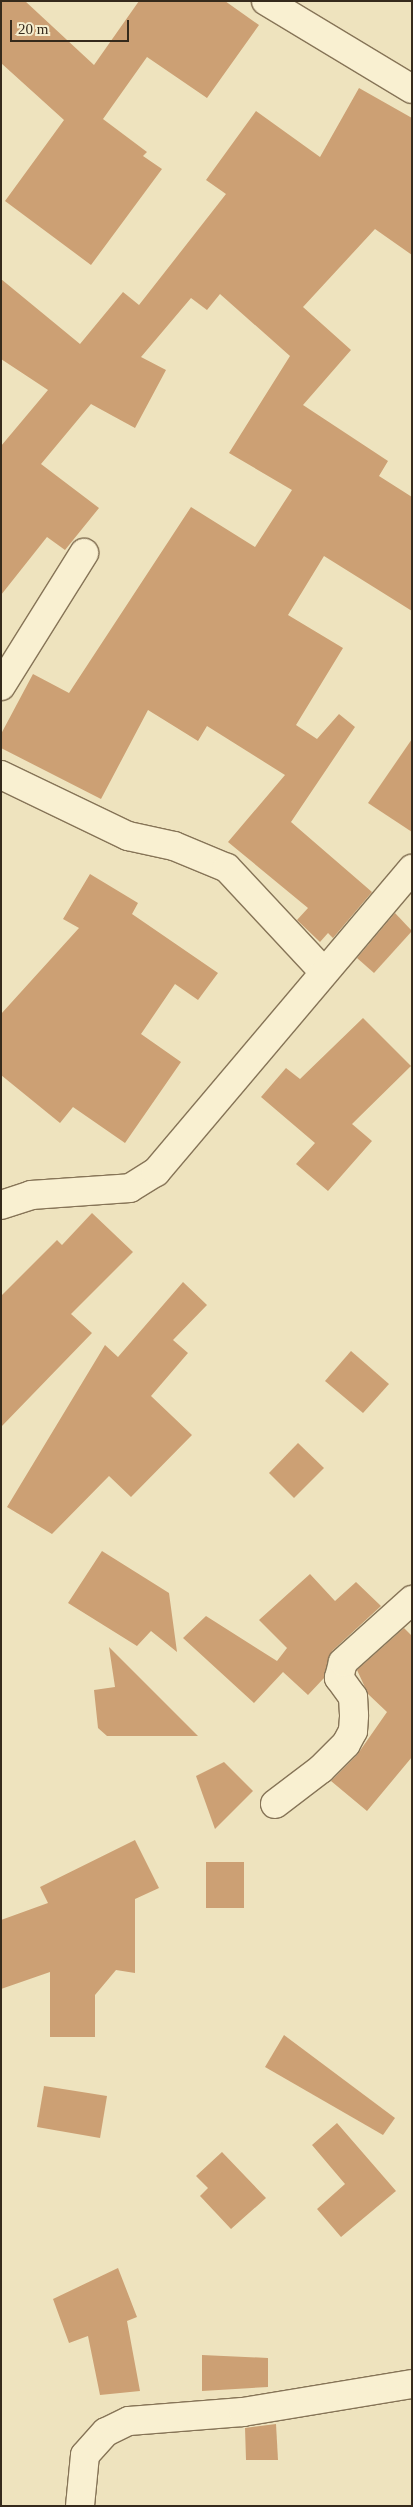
<!DOCTYPE html>
<style>
body{margin:0}
#map{position:relative;width:413px;height:2507px;overflow:hidden;background:#eee3be;font-family:Georgia,serif}
div>[style]{position:absolute}
[style*='--x']{left:calc(var(--x)*1px);top:calc(var(--y)*1px);width:calc(var(--w)*1px);rotate:calc(var(--a)*1deg)}
.building>*{inset:0;background:#cca074}
.roads{filter:drop-shadow(1px 0 #867457) drop-shadow(-1px 0 #867457) drop-shadow(0 1px #867457) drop-shadow(0 -1px #867457)}
.street>*{height:28px;margin:-14px;padding:0 14px;transform-origin:14px;border-radius:14px;background:#f9f0d1}
span{translate:-50% -50%;white-space:nowrap;text-align:center;line-height:1.15;-webkit-text-stroke:4px #f5edce;paint-order:stroke}
.frame{position:absolute;inset:0;border:2px solid #352a1c;pointer-events:none}
.scale{position:absolute;left:10px;top:20px;width:119px;height:22px;box-sizing:border-box;border:2px solid #352a1c;border-top:0;padding-left:6px;font-size:15px;line-height:18px;white-space:nowrap;color:#352a1c;-webkit-text-stroke:4px #f5edce;paint-order:stroke}
</style>
<div id="map">
<div class="building">
<div style="clip-path:polygon(1px 1px,25px 1px,94px 65px,139px 1px,225px 1px,259px 25px,207px 98px,147px 57px,103px 119px,147px 152px,143px 156px,162px 169px,91px 265px,5px 201px,64px 120px,1px 63px)"></div>
<div style="clip-path:polygon(359px 88px,412px 118px,412px 255px,375px 229px,303px 307px,351px 350px,303px 405px,388px 461px,379px 476px,412px 497px,412px 611px,324px 556px,288px 615px,343px 648px,296px 725px,317px 739px,339px 714px,355px 727px,291px 822px,372px 892px,333px 938px,328px 933px,320px 942px,297px 920px,308px 908px,228px 842px,285px 775px,207px 726px,198px 741px,148px 710px,101px 799px,1px 748px,1px 734px,33px 674px,69px 693px,191px 507px,255px 547px,292px 490px,229px 453px,290px 356px,220px 294px,207px 310px,191px 298px,141px 357px,166px 370px,135px 428px,91px 404px,41px 464px,99px 508px,65px 550px,47px 537px,1px 595px,1px 446px,48px 390px,1px 359px,1px 279px,80px 344px,123px 292px,139px 305px,226px 194px,206px 180px,256px 111px,320px 157px)"></div>
<div style="clip-path:polygon(412px 739px,412px 832px,368px 803px)"></div>
<div style="clip-path:polygon(90px 874px,138px 903px,132px 914px,218px 973px,198px 1000px,175px 984px,141px 1034px,181px 1062px,125px 1143px,73px 1107px,60px 1123px,1px 1075px,1px 1014px,79px 928px,63px 919px)"></div>
<div style="clip-path:polygon(395px 913px,412px 931px,374px 973px,357px 958px)"></div>
<div style="clip-path:polygon(363px 1018px,411px 1066px,352px 1124px,372px 1141px,328px 1191px,296px 1164px,315px 1143px,261px 1097px,286px 1068px,300px 1079px)"></div>
<div style="clip-path:polygon(92px 1213px,133px 1252px,71px 1314px,92px 1333px,1px 1427px,1px 1296px,57px 1240px,62px 1245px)"></div>
<div style="clip-path:polygon(183px 1282px,207px 1305px,173px 1340px,188px 1353px,151px 1396px,192px 1435px,131px 1497px,109px 1476px,52px 1534px,7px 1507px,105px 1345px,118px 1357px)"></div>
<div style="clip-path:polygon(351px 1351px,389px 1384px,363px 1413px,325px 1381px)"></div>
<div style="clip-path:polygon(298px 1443px,324px 1468px,294px 1498px,269px 1473px)"></div>
<div style="clip-path:polygon(102px 1551px,169px 1593px,177px 1652px,151px 1631px,137px 1646px,68px 1603px)"></div>
<div style="clip-path:polygon(310px 1574px,335px 1601px,356px 1582px,381px 1606px,332px 1651px,324px 1678px,308px 1695px,283px 1672px,254px 1703px,183px 1638px,206px 1616px,277px 1661px,287px 1648px,259px 1620px)"></div>
<div style="clip-path:polygon(404px 1628px,412px 1636px,412px 1757px,367px 1811px,331px 1781px,357px 1755px,387px 1712px,368px 1694px,357px 1670px)"></div>
<div style="clip-path:polygon(109px 1647px,198px 1736px,107px 1736px,98px 1728px,94px 1690px,115px 1687px)"></div>
<div style="clip-path:polygon(224px 1762px,253px 1791px,215px 1829px,196px 1776px)"></div>
<div style="clip-path:polygon(135px 1840px,159px 1888px,135px 1899px,135px 1973px,116px 1970px,95px 1995px,95px 2037px,50px 2037px,50px 1972px,1px 1989px,1px 1920px,48px 1903px,40px 1887px)"></div>
<div style="clip-path:polygon(206px 1862px,244px 1862px,244px 1908px,206px 1908px)"></div>
<div style="clip-path:polygon(284px 2035px,395px 2118px,383px 2135px,265px 2067px)"></div>
<div style="clip-path:polygon(44px 2086px,107px 2096px,100px 2138px,37px 2127px)"></div>
<div style="clip-path:polygon(337px 2123px,396px 2191px,341px 2237px,317px 2209px,345px 2184px,312px 2145px)"></div>
<div style="clip-path:polygon(222px 2152px,266px 2198px,231px 2229px,200px 2196px,208px 2188px,196px 2176px)"></div>
<div style="clip-path:polygon(118px 2268px,137px 2317px,127px 2321px,140px 2391px,100px 2395px,88px 2336px,69px 2343px,53px 2299px)"></div>
<div style="clip-path:polygon(202px 2355px,268px 2358px,268px 2387px,202px 2391px)"></div>
<div style="clip-path:polygon(276px 2424px,278px 2460px,246px 2460px,245px 2428px)"></div>
</div>
<div class="roads">
<div class="street">
<div style="--x:266;--y:1;--w:170;--a:31.1"></div>
<div style="--x:1;--y:686;--w:157;--a:-58"></div>
<div style="--x:1;--y:775;--w:141;--a:25.7"></div>
<div style="--x:128;--y:836;--w:47;--a:12.3"></div>
<div style="--x:174;--y:846;--w:57;--a:22.5"></div>
<div style="--x:227;--y:868;--w:141;--a:47"></div>
<div style="--x:1;--y:1205;--w:32;--a:-18"></div>
<div style="--x:31;--y:1195;--w:99;--a:-4"></div>
<div style="--x:130;--y:1188;--w:31;--a:-32"></div>
<div style="--x:156;--y:1172;--w:397;--a:-49.8"></div>
<div style="--x:275;--y:1804;--w:58;--a:-37.3"></div>
<div style="--x:321;--y:1769;--w:35;--a:-45"></div>
<div style="--x:346;--y:1744;--w:15;--a:-62"></div>
<div style="--x:353;--y:1731;--w:16;--a:-86"></div>
<div style="--x:354;--y:1715;--w:18;--a:-93"></div>
<div style="--x:353;--y:1697;--w:24;--a:-126"></div>
<div style="--x:339;--y:1678;--w:16;--a:-76"></div>
<div style="--x:343;--y:1662;--w:93;--a:-41.9"></div>
<div style="--x:80;--y:2506;--w:51;--a:-84.4"></div>
<div style="--x:85;--y:2455;--w:31;--a:-48"></div>
<div style="--x:106;--y:2432;--w:25;--a:-26"></div>
<div style="--x:129;--y:2421;--w:114;--a:-4.5"></div>
<div style="--x:243;--y:2412;--w:171;--a:-9.4"></div>
</div>
</div>
<div class="frame"></div>
<div class="scale">20 m</div>
</div>
